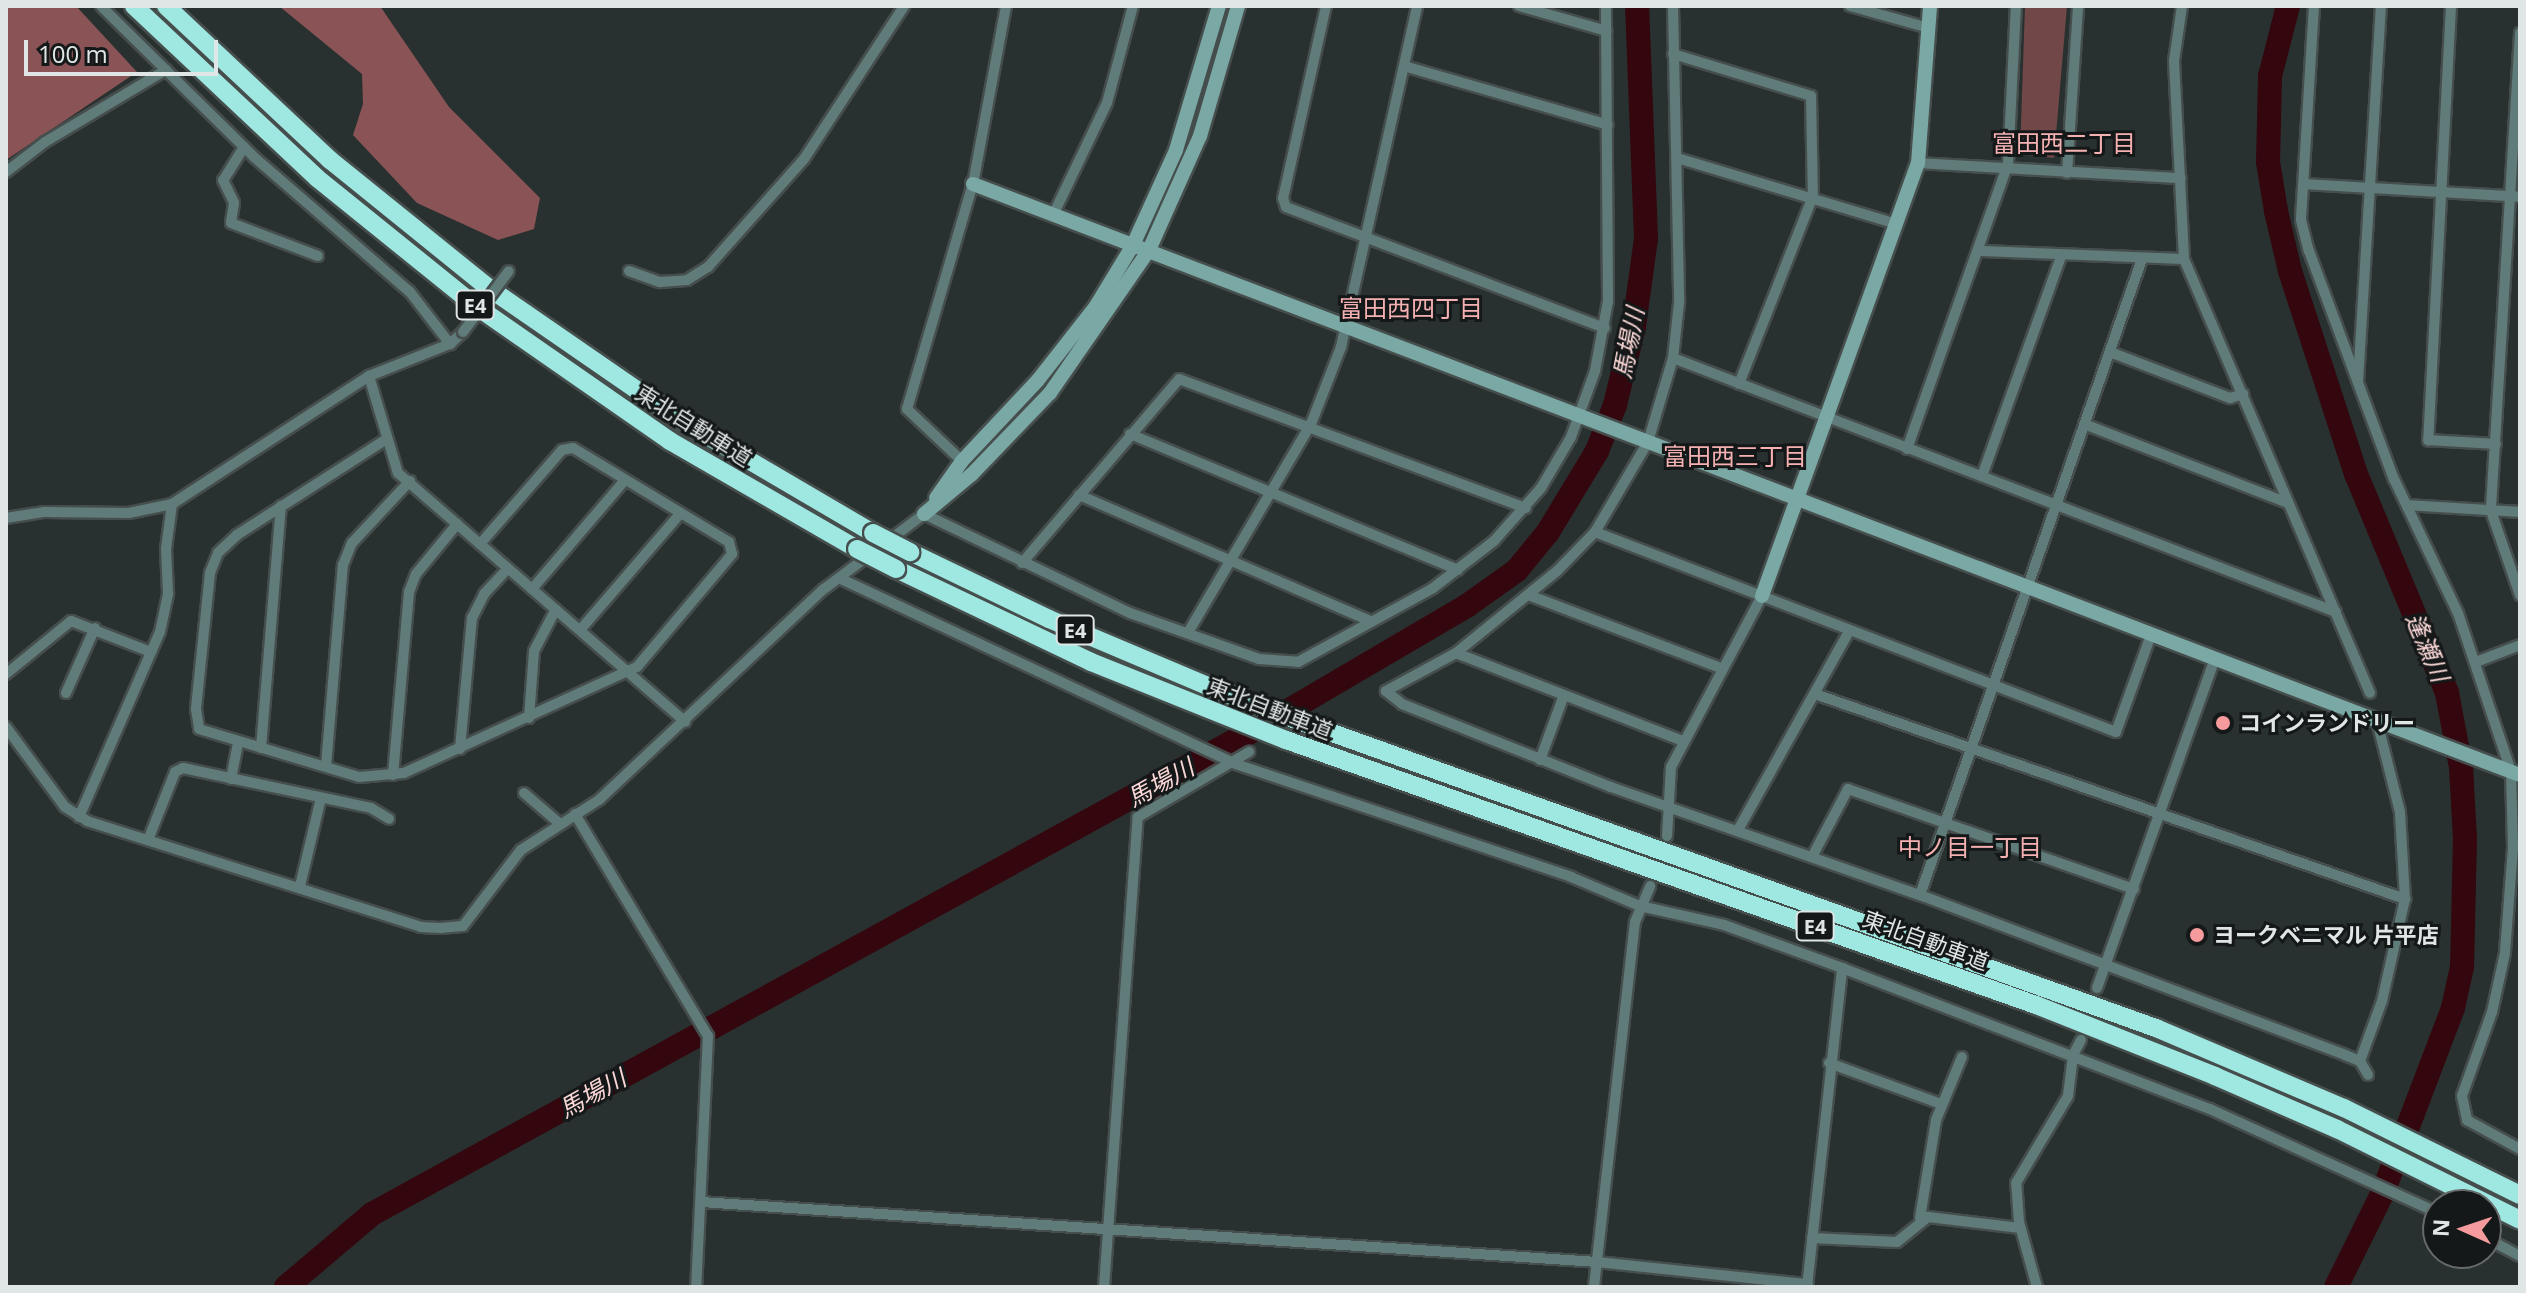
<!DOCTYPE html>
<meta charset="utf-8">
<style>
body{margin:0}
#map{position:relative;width:2526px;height:1293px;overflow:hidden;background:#293130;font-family:"Open Sans","Noto Sans JP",sans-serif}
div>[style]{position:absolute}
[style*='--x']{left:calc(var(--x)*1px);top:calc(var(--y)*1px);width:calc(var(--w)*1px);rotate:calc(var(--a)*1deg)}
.green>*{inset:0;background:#714748}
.forest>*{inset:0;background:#8a5456}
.river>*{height:24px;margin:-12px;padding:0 12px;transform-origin:12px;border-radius:12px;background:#34060d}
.roads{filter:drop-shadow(2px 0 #464e4d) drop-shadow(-2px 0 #464e4d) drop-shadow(0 2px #464e4d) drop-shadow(0 -2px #464e4d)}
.street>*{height:10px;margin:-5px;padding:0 5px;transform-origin:5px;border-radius:5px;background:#607c7a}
.secondary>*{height:14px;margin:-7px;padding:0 7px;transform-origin:7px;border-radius:7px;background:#7aa8a4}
.highway>*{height:18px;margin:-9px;padding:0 9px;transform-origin:9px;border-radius:9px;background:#9fe8e2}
.bridges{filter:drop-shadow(2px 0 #464e4d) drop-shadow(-2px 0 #464e4d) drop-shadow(0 2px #464e4d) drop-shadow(0 -2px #464e4d)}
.street-bridge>*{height:10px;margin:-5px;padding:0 5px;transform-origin:5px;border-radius:5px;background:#607c7a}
.highway-bridge>*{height:18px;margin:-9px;padding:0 9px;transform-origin:9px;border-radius:9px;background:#9fe8e2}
.dots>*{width:22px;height:22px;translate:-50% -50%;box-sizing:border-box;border:4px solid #141818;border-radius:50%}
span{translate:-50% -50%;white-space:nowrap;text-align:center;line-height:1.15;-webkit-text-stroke:6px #141818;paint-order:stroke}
.shield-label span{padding:2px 6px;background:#141818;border:2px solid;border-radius:6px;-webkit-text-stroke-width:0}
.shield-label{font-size:20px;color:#e0e6e5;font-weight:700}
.street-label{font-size:22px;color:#e0e6e5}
.poi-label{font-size:22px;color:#e0e6e5;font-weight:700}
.left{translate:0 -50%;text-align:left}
.neighbourhood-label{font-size:24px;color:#f5b1b2}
.water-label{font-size:24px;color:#fcd7d7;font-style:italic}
.frame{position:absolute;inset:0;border:8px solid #e0e6e5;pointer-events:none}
.north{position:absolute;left:2422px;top:1189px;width:80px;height:80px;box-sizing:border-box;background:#141818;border:2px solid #666a6a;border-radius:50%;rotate:273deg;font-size:22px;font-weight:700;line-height:32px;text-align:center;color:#e0e6e5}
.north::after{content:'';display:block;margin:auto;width:28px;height:36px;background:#f59b9e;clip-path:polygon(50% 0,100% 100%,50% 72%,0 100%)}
.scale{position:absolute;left:24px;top:40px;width:194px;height:36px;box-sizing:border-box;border:4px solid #e0e6e5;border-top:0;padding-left:10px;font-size:24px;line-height:28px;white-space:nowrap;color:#e0e6e5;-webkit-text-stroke:6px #141818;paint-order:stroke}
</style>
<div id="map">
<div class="green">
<div style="clip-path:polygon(2025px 6px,2067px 6px,2054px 158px,2020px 154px)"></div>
</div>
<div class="forest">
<div style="clip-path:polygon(6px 6px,76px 6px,137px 72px,6px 160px)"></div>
<div style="clip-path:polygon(279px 6px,380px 6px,449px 107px,540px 198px,534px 229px,498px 240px,417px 203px,353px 135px,363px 104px,362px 74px)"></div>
</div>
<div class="river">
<div style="--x:2288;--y:6;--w:72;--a:104.4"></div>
<div style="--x:2270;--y:76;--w:86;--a:91.3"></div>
<div style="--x:2268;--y:162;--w:50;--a:80.7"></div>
<div style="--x:2276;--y:211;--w:62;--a:76.9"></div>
<div style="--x:2290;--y:271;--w:213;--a:72"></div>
<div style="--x:2356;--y:474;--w:237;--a:67.4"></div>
<div style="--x:2447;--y:693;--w:75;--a:79.3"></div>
<div style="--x:2461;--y:767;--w:71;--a:86.8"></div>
<div style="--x:2465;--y:838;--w:129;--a:91.3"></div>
<div style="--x:2462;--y:967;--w:42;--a:102.4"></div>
<div style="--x:2453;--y:1008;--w:195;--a:110.8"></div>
<div style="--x:2384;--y:1190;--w:108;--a:116.3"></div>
<div style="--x:286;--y:1287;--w:113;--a:-40.3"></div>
<div style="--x:372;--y:1214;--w:1029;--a:-28.76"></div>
<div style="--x:1274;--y:719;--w:225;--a:-30.4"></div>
<div style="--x:1468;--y:605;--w:60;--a:-35.5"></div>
<div style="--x:1517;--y:570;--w:49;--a:-50.8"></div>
<div style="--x:1548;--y:532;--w:95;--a:-58.8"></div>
<div style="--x:1597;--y:451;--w:49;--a:-68.6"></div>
<div style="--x:1615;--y:405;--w:81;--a:-76.5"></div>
<div style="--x:1634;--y:326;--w:89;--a:-82.2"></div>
<div style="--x:1646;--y:238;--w:232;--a:-92.2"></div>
</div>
<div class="roads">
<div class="street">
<div style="--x:101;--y:6;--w:215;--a:44.6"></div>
<div style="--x:254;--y:157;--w:206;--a:40.9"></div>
<div style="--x:410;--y:292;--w:66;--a:52.4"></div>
<div style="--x:1326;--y:6;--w:197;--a:102.6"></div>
<div style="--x:1283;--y:198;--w:9;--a:72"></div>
<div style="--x:1286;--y:207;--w:341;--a:20.8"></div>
<div style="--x:1519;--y:6;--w:91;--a:15.9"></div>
<div style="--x:1673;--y:6;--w:297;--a:88.8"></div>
<div style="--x:1679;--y:303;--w:55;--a:96.2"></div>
<div style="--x:1673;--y:358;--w:88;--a:106.6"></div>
<div style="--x:1648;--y:442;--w:104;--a:120.5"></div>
<div style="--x:1595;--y:532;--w:54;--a:134.3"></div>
<div style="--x:1557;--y:571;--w:130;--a:140.9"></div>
<div style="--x:1456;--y:653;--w:80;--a:151.5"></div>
<div style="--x:1386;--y:691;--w:21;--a:39"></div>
<div style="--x:1402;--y:704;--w:225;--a:21.7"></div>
<div style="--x:1611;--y:787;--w:327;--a:19.3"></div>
<div style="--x:1920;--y:895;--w:454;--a:20.6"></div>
<div style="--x:2345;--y:1055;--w:16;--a:22"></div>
<div style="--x:2360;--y:1061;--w:16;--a:60"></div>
<div style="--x:1850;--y:6;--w:82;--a:15.6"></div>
<div style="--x:2182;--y:6;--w:56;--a:98.3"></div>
<div style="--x:2174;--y:61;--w:198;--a:87.1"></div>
<div style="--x:2184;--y:259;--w:472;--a:66.8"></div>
<div style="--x:2314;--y:6;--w:214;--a:93.5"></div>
<div style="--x:2301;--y:220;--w:32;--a:76"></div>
<div style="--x:2309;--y:251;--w:243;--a:69.6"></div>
<div style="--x:2394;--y:479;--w:148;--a:64.5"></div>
<div style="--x:2458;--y:613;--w:167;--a:71.5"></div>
<div style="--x:2511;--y:771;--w:77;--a:88.5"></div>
<div style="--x:2513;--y:848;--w:105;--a:94.4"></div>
<div style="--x:2505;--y:953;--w:60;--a:102.4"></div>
<div style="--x:2492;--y:1012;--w:89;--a:109.7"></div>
<div style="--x:2462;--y:1096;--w:25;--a:78"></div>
<div style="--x:2467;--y:1120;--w:60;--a:28.7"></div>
<div style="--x:2451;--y:6;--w:435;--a:93"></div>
<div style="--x:2428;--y:440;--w:68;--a:3.4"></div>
<div style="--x:2520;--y:33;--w:479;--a:93.5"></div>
<div style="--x:2491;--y:511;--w:89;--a:71"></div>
<div style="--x:1673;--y:54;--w:144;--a:16.9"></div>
<div style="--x:1811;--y:96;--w:100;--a:88.9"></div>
<div style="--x:1813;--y:196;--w:202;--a:111.5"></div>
<div style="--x:1404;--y:66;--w:212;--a:16.1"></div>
<div style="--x:244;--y:147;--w:39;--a:122"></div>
<div style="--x:223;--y:180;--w:25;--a:64"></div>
<div style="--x:234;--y:203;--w:20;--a:99"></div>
<div style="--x:231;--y:223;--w:93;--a:20.8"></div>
<div style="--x:1677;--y:158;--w:227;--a:16.7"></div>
<div style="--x:1918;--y:163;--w:263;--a:3.3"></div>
<div style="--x:6;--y:172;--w:49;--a:-37.6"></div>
<div style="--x:45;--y:142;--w:141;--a:-30.8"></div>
<div style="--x:2067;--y:173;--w:167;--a:-86.2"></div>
<div style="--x:2304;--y:184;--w:216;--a:3.4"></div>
<div style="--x:1053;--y:215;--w:124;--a:-64.3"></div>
<div style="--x:1107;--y:103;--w:100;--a:-75"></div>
<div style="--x:1981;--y:251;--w:203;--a:2.3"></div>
<div style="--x:629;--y:271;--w:33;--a:20"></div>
<div style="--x:660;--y:282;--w:27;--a:-4"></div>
<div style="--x:687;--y:280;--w:25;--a:-32"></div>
<div style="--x:708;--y:267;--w:144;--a:-48.4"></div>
<div style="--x:804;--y:159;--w:183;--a:-56.8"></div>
<div style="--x:2110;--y:352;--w:129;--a:21"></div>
<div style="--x:2230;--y:398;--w:14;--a:-17"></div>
<div style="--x:1673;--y:358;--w:710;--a:20.96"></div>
<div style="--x:369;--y:376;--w:101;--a:73.4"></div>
<div style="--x:398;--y:473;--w:380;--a:40.9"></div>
<div style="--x:2358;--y:381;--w:376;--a:-86.5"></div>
<div style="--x:2084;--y:424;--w:219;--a:21.2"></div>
<div style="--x:1130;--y:434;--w:355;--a:22.5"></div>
<div style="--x:385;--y:440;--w:176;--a:147.3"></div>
<div style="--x:237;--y:535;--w:26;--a:137"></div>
<div style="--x:218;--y:553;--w:22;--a:112"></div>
<div style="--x:210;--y:573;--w:137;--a:95.9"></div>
<div style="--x:196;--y:709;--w:20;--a:81"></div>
<div style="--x:199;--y:729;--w:167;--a:16.7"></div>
<div style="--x:359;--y:777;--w:45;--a:-5.1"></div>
<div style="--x:404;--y:773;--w:256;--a:-24.5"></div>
<div style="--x:637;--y:667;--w:148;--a:-49.9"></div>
<div style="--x:732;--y:554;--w:12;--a:-104"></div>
<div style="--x:729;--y:542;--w:182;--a:-148.9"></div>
<div style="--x:573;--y:448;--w:11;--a:170"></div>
<div style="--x:562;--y:450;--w:125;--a:131.1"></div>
<div style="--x:1907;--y:449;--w:303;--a:-70.5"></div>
<div style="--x:2008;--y:163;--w:157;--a:-87.1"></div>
<div style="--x:962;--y:461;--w:76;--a:-136.6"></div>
<div style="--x:907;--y:409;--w:234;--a:-73.7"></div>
<div style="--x:973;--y:184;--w:181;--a:-79.5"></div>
<div style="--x:1982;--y:476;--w:234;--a:-70.2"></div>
<div style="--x:1079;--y:495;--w:319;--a:23.4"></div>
<div style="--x:2407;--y:505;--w:113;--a:3.5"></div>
<div style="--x:6;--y:518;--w:39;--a:-9"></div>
<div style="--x:45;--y:512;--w:84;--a:0.7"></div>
<div style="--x:129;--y:513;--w:44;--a:-11.8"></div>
<div style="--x:172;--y:504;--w:235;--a:-33"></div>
<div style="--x:369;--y:376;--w:87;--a:-21.6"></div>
<div style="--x:450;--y:344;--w:18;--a:-43"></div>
<div style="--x:1595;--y:532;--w:558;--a:21"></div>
<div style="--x:2116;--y:732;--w:103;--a:-70.2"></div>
<div style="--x:1022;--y:563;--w:242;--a:-49.5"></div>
<div style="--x:1179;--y:379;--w:370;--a:20.4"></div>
<div style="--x:839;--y:578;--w:438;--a:25.1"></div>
<div style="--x:1236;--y:764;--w:354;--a:18.6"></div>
<div style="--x:1571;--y:877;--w:75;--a:22.8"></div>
<div style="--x:1640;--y:906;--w:86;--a:12.7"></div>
<div style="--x:1724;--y:925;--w:126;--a:20"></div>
<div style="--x:1842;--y:968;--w:394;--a:21"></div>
<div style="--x:2210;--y:1109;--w:251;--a:24.5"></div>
<div style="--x:532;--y:589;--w:143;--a:-49.5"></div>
<div style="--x:1531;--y:596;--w:205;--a:20.8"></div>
<div style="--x:581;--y:629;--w:152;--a:-49.3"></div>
<div style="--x:1189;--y:631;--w:240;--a:-59.5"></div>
<div style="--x:1311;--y:424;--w:83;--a:-68.7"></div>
<div style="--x:1341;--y:347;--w:349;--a:-77.4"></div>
<div style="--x:1456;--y:653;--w:243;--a:21.2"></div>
<div style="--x:2476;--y:662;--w:47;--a:-21.1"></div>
<div style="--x:6;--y:674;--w:84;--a:-39.2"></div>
<div style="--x:71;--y:621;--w:86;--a:21.2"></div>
<div style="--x:66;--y:693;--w:71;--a:-66"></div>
<div style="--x:1815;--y:694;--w:625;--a:19.16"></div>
<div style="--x:529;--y:718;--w:67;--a:-85.7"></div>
<div style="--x:534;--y:651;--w:47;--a:-62.4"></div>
<div style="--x:6;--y:727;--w:99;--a:53.6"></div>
<div style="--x:65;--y:807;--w:26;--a:32"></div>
<div style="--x:87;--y:821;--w:350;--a:17.6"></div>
<div style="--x:421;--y:927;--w:19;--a:3"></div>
<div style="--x:440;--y:928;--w:23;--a:-5"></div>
<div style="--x:463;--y:926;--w:96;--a:-52.7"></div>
<div style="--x:521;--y:850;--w:94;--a:-32.8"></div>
<div style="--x:600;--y:799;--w:307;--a:-43.2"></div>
<div style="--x:824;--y:589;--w:125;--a:-36.9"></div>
<div style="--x:924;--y:514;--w:229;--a:25.7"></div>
<div style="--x:1130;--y:613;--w:137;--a:19.6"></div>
<div style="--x:1259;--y:659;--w:39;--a:4"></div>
<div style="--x:1298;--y:662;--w:154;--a:-28.7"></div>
<div style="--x:1433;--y:588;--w:77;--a:-37.6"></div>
<div style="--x:1494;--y:541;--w:71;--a:-48.4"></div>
<div style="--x:1541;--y:488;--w:59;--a:-59.5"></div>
<div style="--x:1571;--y:437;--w:70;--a:-70"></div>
<div style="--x:1595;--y:371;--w:71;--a:-79.5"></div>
<div style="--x:1608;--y:301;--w:295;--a:-90.4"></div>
<div style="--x:261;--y:748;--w:243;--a:-85.3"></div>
<div style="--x:460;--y:749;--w:132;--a:-84.8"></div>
<div style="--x:472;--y:618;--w:27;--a:-63"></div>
<div style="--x:484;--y:594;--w:34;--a:-47"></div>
<div style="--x:1540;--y:760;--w:69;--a:-69.7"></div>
<div style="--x:326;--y:766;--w:202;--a:-85.2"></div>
<div style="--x:343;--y:565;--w:24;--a:-68"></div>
<div style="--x:352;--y:543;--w:85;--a:-46.9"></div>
<div style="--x:393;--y:775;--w:184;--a:-85"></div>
<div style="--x:409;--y:592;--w:19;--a:-69"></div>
<div style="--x:416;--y:574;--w:65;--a:-50.6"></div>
<div style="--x:231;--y:779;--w:37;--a:-79"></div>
<div style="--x:524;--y:793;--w:48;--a:40.7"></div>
<div style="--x:575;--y:814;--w:259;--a:59.1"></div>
<div style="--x:708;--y:1036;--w:251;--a:92.7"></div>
<div style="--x:79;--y:817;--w:202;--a:-66.4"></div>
<div style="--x:160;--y:632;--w:40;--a:-78"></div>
<div style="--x:168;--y:593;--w:44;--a:-92.6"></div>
<div style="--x:166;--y:549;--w:45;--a:-82.4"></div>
<div style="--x:1738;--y:830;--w:228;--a:-60.8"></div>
<div style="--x:1667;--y:836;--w:69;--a:-86.7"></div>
<div style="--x:1671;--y:767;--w:194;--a:-62"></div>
<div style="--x:148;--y:840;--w:73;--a:-68.3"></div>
<div style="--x:175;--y:772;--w:9;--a:-27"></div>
<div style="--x:183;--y:768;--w:192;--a:12"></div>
<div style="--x:371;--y:808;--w:21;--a:31"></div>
<div style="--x:1812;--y:857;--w:77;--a:-62.1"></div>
<div style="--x:1848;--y:789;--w:303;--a:19.3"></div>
<div style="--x:300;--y:886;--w:90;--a:-76.6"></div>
<div style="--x:1920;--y:895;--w:674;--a:-70.76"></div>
<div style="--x:2097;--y:988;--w:350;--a:-70.3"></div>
<div style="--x:2360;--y:1061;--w:64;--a:-69.9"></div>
<div style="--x:2382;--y:1001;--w:105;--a:-77.3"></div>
<div style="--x:2405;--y:899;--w:87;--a:-93.3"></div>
<div style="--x:2400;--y:812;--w:94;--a:-104.2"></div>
<div style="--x:1829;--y:1063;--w:119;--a:20.1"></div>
<div style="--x:701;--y:1202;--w:898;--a:3.83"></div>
<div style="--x:1597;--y:1262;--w:212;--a:6"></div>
<div style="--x:1920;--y:1218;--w:99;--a:-80.7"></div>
<div style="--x:1936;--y:1120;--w:68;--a:-67.6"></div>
<div style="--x:1812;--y:1238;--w:85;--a:2.7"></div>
<div style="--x:1897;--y:1242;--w:40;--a:-39"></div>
<div style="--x:1928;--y:1217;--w:93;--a:6.8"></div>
<div style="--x:2486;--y:1238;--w:38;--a:28"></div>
<div style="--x:1104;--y:1287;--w:471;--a:-85.9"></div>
<div style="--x:1138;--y:817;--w:129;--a:-30.4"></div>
<div style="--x:1594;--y:1287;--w:367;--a:-83.6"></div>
<div style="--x:1635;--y:922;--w:39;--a:-67"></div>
<div style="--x:1807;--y:1287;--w:321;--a:-83.7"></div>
<div style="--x:2037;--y:1287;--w:67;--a:-105.5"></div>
<div style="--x:2019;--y:1222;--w:39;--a:-94"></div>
<div style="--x:2016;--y:1183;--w:101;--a:-59.1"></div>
<div style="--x:2068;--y:1096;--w:41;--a:-83"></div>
<div style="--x:2073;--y:1055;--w:17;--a:-62"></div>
</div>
<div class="secondary">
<div style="--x:973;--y:184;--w:1656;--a:20.91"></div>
<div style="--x:936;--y:498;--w:45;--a:-54.9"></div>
<div style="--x:962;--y:461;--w:111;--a:-46.8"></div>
<div style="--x:1038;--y:380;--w:94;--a:-51.9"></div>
<div style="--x:1096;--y:306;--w:71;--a:-58.8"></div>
<div style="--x:1133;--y:245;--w:104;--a:-65.6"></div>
<div style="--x:1176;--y:150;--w:150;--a:-73.4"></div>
<div style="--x:924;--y:514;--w:62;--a:-39.8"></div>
<div style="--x:972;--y:474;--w:112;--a:-46.1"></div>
<div style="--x:1050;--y:393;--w:174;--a:-55.3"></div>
<div style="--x:1149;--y:250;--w:125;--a:-65.9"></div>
<div style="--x:1200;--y:136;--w:135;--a:-73.7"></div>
<div style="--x:1762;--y:596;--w:460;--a:-70.2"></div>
<div style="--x:1918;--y:163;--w:157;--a:-85.6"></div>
</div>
<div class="highway">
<div style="--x:134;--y:6;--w:251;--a:43.2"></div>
<div style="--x:317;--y:178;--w:201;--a:38.9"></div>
<div style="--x:473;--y:304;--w:240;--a:34.8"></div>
<div style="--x:670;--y:441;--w:216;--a:30"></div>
<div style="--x:166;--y:6;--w:225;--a:43.2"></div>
<div style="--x:330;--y:160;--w:201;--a:38.9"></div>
<div style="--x:486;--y:286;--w:232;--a:34.6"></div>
<div style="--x:677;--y:418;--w:227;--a:30.4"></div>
<div style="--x:910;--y:552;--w:154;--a:25.7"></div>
<div style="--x:1049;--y:619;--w:211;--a:22.9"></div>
<div style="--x:1243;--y:701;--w:970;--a:19.71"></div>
<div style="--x:2156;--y:1028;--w:204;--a:23.1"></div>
<div style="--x:2344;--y:1108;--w:196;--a:26.3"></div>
<div style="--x:896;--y:569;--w:216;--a:25.5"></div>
<div style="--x:1091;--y:662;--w:210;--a:21.8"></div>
<div style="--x:1286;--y:740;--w:795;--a:19.46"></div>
<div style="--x:2036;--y:1005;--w:193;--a:21.6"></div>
<div style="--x:2215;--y:1076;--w:133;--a:23.5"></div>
<div style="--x:2337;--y:1129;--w:204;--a:26.4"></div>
</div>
</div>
<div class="bridges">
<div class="street-bridge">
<div style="--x:463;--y:332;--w:76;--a:-53"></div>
</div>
<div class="highway-bridge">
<div style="--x:873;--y:533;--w:42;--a:27.2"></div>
<div style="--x:857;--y:549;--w:44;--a:27.1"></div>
</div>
</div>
<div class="dots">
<div style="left:2223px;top:723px;background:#f59b9e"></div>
<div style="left:2197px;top:935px;background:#f59b9e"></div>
</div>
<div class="shield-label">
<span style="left:475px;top:305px">E4</span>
<span style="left:1075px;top:630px">E4</span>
<span style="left:1815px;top:926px">E4</span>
</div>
<div class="street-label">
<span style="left:694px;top:425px;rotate:32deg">東北自動車道</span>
<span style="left:1270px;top:708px;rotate:21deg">東北自動車道</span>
<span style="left:1926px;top:940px;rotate:20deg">東北自動車道</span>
</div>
<div class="poi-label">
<span class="left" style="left:2239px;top:723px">コインランドリー</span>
<span class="left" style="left:2213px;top:935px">ヨークベニマル 片平店</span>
</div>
<div class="neighbourhood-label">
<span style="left:2064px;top:143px">富田西二丁目</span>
<span style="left:1411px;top:308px">富田西四丁目</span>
<span style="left:1735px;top:456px">富田西三丁目</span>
<span style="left:1970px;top:847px">中ノ目一丁目</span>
</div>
<div class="water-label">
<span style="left:1628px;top:343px;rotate:-79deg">馬場川</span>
<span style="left:2428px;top:647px;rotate:67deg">逢瀬川</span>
<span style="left:1160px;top:782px;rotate:-29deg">馬場川</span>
<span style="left:592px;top:1093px;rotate:-29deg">馬場川</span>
</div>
<div class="frame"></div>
<div class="north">N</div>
<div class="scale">100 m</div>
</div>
